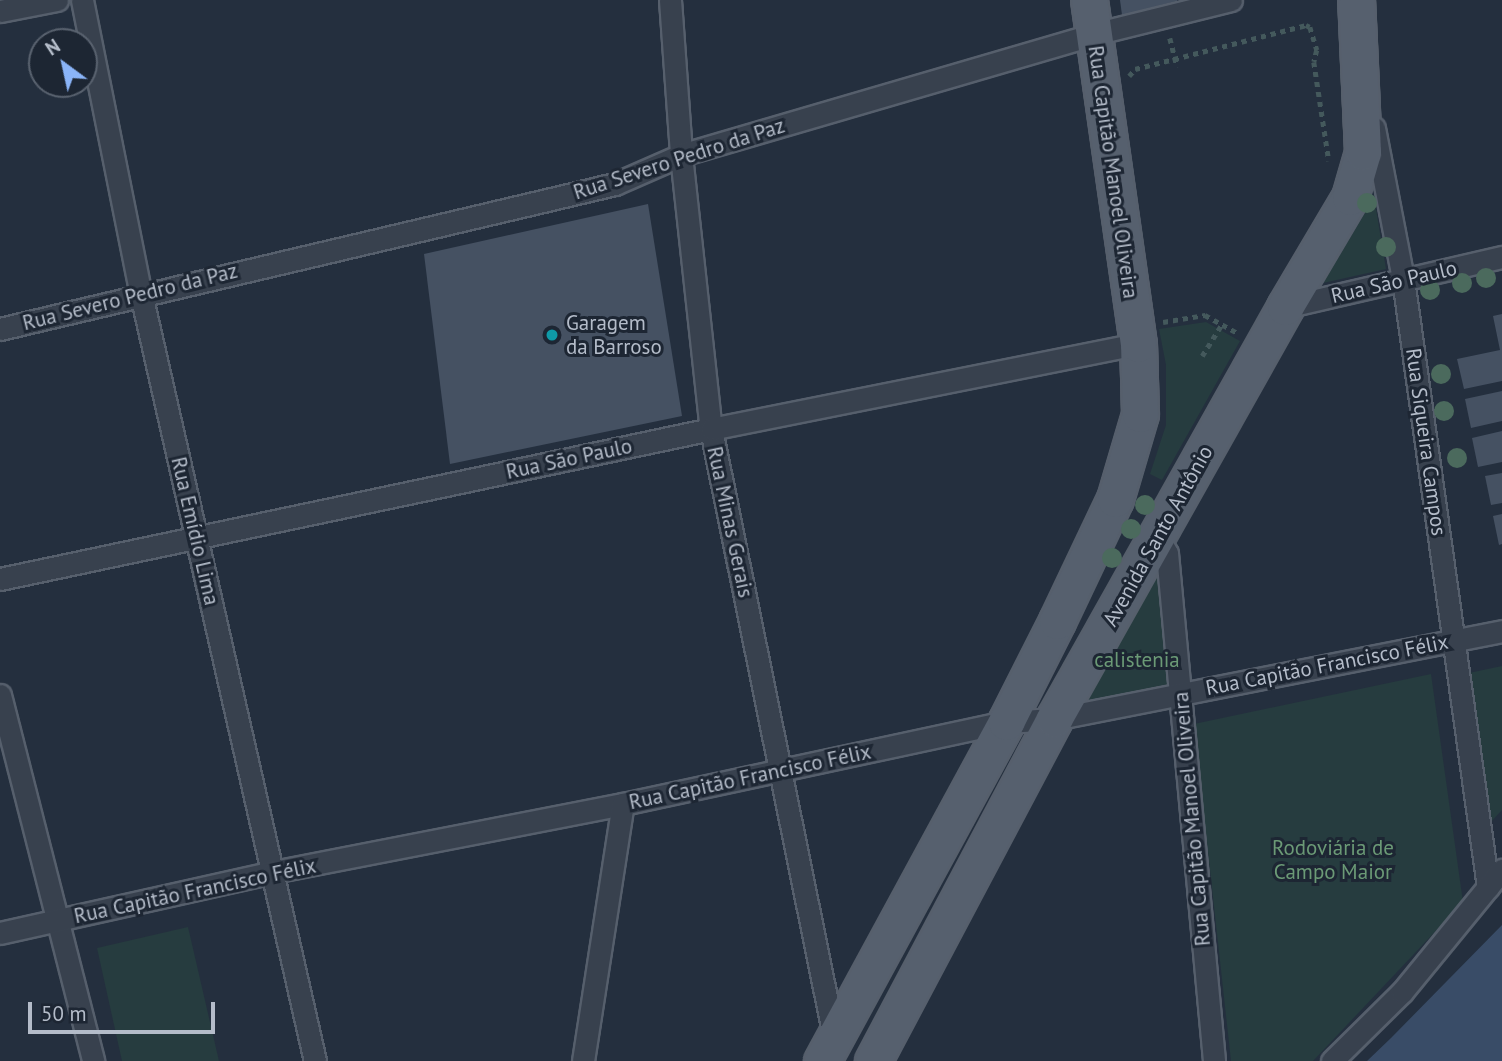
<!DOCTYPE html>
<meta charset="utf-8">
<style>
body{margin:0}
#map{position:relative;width:1502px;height:1061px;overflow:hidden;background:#242f3e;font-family:"PT Sans",sans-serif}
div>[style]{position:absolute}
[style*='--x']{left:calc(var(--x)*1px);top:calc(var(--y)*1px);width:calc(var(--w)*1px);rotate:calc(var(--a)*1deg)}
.green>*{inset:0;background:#263c3f}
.water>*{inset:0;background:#394c67}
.building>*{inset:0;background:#455162}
.path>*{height:4.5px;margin-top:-2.25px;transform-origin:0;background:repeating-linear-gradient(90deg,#44595c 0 5px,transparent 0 10px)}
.roads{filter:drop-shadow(2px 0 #565f6c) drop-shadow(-2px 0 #565f6c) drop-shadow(0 2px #565f6c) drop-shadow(0 -2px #565f6c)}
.minor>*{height:21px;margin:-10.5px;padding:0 10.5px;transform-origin:10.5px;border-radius:10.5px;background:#38414e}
.primary>*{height:35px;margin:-17.5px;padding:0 17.5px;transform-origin:17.5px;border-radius:17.5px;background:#56606e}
.trees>*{width:20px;height:20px;margin:-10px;border-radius:50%;background:#4b6a5d}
.dots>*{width:19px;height:19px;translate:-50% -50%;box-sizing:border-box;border:4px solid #1d2633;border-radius:50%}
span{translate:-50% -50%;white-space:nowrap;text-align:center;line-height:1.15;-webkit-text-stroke:6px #1d2633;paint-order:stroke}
.street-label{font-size:21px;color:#b4bcc9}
.poi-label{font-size:21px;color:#b4bcc9}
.left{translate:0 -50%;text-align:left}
.park-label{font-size:21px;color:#6b9a76}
.north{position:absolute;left:28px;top:28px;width:70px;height:70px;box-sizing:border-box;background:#1d2633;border:2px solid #59626f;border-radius:50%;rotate:327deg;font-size:19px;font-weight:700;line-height:28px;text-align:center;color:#b4bcc9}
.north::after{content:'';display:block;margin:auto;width:24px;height:32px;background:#8ab4f8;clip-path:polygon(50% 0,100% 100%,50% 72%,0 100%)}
.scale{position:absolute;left:28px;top:1002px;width:187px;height:32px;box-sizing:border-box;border:4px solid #b4bcc9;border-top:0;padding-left:9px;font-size:21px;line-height:24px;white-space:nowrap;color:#b4bcc9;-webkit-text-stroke:5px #1d2633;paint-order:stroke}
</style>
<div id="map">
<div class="green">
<div style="clip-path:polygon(1376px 209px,1386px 269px,1323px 283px,1366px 211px)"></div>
<div style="clip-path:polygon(1206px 322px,1240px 341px,1162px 480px,1150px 474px,1166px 425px,1166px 365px,1159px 329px)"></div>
<div style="clip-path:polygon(1160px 553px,1171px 686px,1077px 707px)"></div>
<div style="clip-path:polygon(1502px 666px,1502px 810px,1490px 823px,1469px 673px)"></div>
<div style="clip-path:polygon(1431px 674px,1463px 902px,1313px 1061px,1231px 1061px,1194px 724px)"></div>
<div style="clip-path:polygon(188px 927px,219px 1061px,122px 1061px,97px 948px)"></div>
</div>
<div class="water">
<div style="clip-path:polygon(1502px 925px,1502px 1061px,1367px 1061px,1391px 1038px)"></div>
</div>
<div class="building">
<div style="clip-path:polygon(1120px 0,1177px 0,1177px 1px,1122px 15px)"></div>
<div style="clip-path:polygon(648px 204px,682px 416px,450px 464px,424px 254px)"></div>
<div style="clip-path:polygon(1502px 314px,1502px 381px,1464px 389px,1457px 359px,1500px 350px,1493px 316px)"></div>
<div style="clip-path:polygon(1502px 391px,1502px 421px,1471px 428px,1465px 399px)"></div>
<div style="clip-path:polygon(1502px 431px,1502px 462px,1478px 467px,1472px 438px)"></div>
<div style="clip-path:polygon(1502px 473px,1502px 503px,1491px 505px,1485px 476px)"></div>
<div style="clip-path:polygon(1502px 514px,1502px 544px,1499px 545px,1493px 516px)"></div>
</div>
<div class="path">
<div style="--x:1170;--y:38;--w:30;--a:76"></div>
<div style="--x:1129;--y:76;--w:9;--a:-49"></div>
<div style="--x:1135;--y:69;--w:177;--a:-14.4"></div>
<div style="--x:1306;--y:25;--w:4;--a:27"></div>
<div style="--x:1310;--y:27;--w:24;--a:73"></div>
<div style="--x:1317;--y:50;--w:12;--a:104"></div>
<div style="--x:1314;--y:62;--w:100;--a:81.4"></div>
<div style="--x:1163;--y:322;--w:43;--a:-9.5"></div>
<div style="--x:1205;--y:315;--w:37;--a:29"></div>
<div style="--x:1202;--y:356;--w:38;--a:-58"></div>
</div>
<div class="roads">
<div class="minor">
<div style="--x:82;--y:0;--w:300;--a:78.7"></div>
<div style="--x:141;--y:294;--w:786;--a:77.22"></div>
<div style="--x:670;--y:0;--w:155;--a:85.9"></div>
<div style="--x:681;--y:155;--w:276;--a:83.8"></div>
<div style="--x:711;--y:429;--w:620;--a:78.56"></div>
<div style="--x:0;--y:11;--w:58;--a:-10.9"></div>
<div style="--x:1374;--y:128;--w:154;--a:79.1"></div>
<div style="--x:1403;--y:279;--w:614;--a:82.04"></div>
<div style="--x:1285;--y:307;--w:223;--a:-13"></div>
<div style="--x:0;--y:329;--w:632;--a:-13.27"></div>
<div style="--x:615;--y:184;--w:72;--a:-23.7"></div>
<div style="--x:681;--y:155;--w:430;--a:-16.3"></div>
<div style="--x:1094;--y:34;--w:141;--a:-13.9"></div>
<div style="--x:1158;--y:537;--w:18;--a:61"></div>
<div style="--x:1167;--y:553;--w:510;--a:84.71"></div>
<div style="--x:0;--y:579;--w:727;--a:-11.91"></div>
<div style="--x:711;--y:429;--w:435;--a:-11.3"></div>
<div style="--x:0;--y:695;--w:378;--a:75.7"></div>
<div style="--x:0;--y:933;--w:280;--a:-12.6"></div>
<div style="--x:273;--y:872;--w:357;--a:-11"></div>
<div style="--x:623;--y:804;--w:392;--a:-12.1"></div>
<div style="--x:1006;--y:722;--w:48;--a:-3.6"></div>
<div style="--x:1054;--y:719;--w:457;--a:-11.1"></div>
<div style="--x:583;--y:1061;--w:260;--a:-81.2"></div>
<div style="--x:1332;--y:1061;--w:98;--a:-44.6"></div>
<div style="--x:1402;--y:992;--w:158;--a:-50.7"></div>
</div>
<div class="primary">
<div style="--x:822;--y:1061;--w:386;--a:-61.5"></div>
<div style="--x:1006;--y:722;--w:113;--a:-63.2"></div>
<div style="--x:1057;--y:621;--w:135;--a:-64.6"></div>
<div style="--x:1115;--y:499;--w:89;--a:-73.6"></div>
<div style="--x:1140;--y:414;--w:70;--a:-91.6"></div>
<div style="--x:1138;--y:344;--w:347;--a:-98.1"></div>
<div style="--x:873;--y:1061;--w:387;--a:-62.1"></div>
<div style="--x:1054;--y:719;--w:472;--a:-60.7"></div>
<div style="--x:1285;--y:307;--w:128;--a:-59.4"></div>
<div style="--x:1350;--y:197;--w:47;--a:-73.9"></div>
<div style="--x:1363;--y:152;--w:152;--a:-92.6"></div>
</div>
</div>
<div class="trees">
<div style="left:1367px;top:203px"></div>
<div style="left:1386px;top:247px"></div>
<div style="left:1486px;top:278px"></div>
<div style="left:1462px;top:283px"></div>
<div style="left:1430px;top:290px"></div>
<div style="left:1441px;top:374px"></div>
<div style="left:1444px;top:411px"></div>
<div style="left:1457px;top:458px"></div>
<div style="left:1145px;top:505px"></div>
<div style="left:1131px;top:529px"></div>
<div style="left:1112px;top:558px"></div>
</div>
<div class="dots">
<div style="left:552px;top:335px;background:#0f9aa8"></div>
</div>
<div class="street-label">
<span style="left:679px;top:159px;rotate:-18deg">Rua Severo Pedro da Paz</span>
<span style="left:1113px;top:172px;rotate:82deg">Rua Capitão Manoel Oliveira</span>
<span style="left:1394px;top:282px;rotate:-13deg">Rua São Paulo</span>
<span style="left:130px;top:297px;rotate:-14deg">Rua Severo Pedro da Paz</span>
<span style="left:1426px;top:442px;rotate:82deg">Rua Siqueira Campos</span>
<span style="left:569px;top:459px;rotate:-12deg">Rua São Paulo</span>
<span style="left:730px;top:522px;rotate:78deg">Rua Minas Gerais</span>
<span style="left:195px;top:531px;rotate:77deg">Rua Emídio Lima</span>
<span style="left:1158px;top:536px;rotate:-61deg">Avenida Santo Antônio</span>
<span style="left:1327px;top:665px;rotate:-11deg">Rua Capitão Francisco Félix</span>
<span style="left:750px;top:777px;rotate:-12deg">Rua Capitão Francisco Félix</span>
<span style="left:1192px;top:819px;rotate:-95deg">Rua Capitão Manoel Oliveira</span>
<span style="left:195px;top:891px;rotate:-12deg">Rua Capitão Francisco Félix</span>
</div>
<div class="poi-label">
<span class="left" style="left:566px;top:335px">Garagem<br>da Barroso</span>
</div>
<div class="park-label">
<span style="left:1137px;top:660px">calistenia</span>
<span style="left:1333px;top:860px">Rodoviária de<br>Campo Maior</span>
</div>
<div class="north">N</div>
<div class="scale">50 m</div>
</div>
